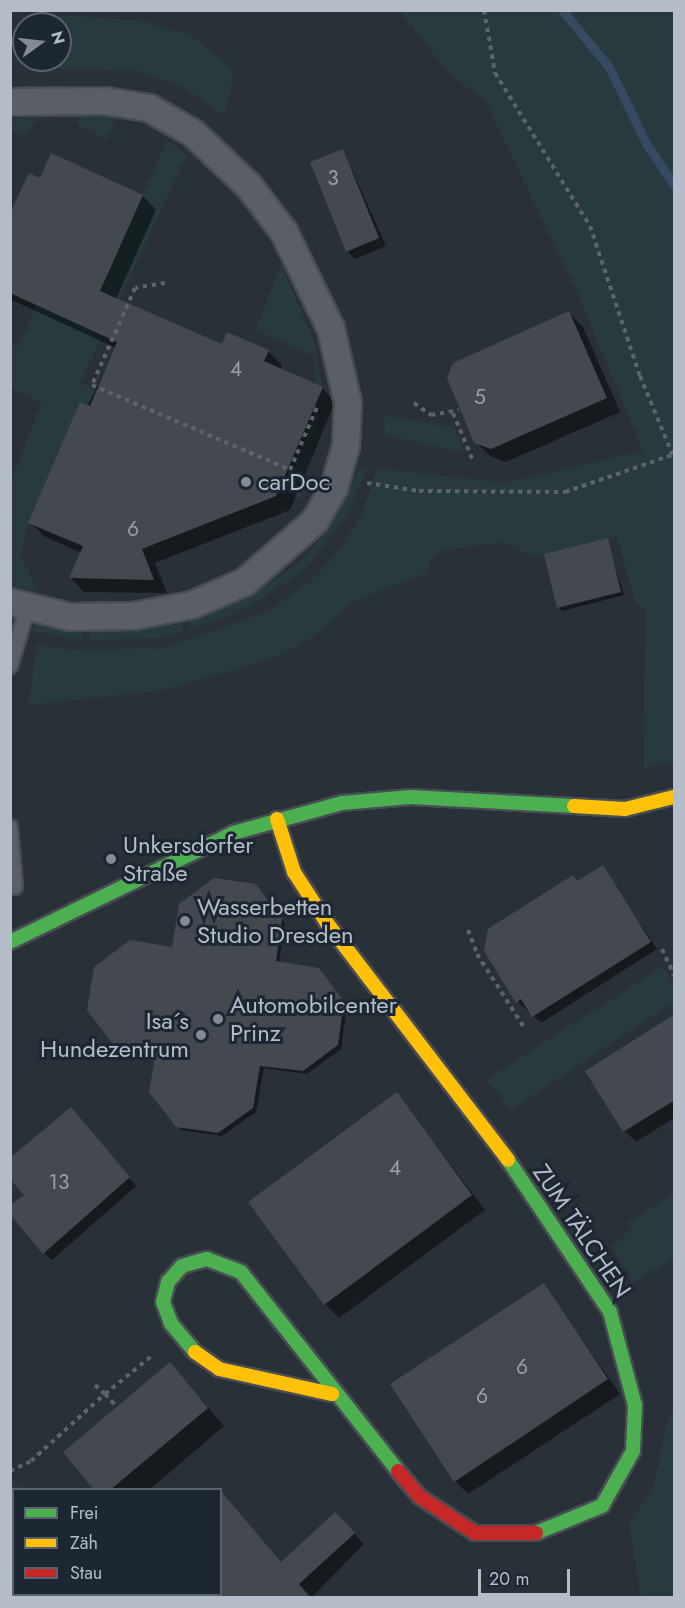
<!DOCTYPE html>
<meta charset="utf-8">
<style>
body{margin:0}
#map{position:relative;width:685px;height:1608px;overflow:hidden;background:#2a3038;font-family:Jost,sans-serif}
div>[style]{position:absolute}
[style*='--x']{left:calc(var(--x)*1px);top:calc(var(--y)*1px);width:calc(var(--w)*1px);rotate:calc(var(--a)*1deg)}
.green>*{inset:0;background:#273a3e}
.shadow>*{inset:0;background:#0007}
.stream>*{height:9px;margin:-4.5px;padding:0 4.5px;transform-origin:4.5px;border-radius:4.5px;background:#384963}
.building>*{inset:0;background:#444950}
.path>*{height:4px;margin-top:-2px;transform-origin:0;background:repeating-linear-gradient(90deg,#5d636a 0 4.5px,transparent 0 9px)}
.roads{filter:drop-shadow(2px 0 #484c53) drop-shadow(-2px 0 #484c53) drop-shadow(0 2px #484c53) drop-shadow(0 -2px #484c53)}
.lane>*{height:14px;margin:-7px;padding:0 7px;transform-origin:7px;border-radius:7px;background:#5a5e66}
.street>*{height:26px;margin:-13px;padding:0 13px;transform-origin:13px;border-radius:13px;background:#5a5e66}
.fast>*{height:14px;margin:-7px;padding:0 7px;transform-origin:7px;border-radius:7px;background:#4caf50}
.slow>*{height:14px;margin:-7px;padding:0 7px;transform-origin:7px;border-radius:7px;background:#ffc107}
.jam>*{height:14px;margin:-7px;padding:0 7px;transform-origin:7px;border-radius:7px;background:#c62828}
.dots>*{width:16px;height:16px;translate:-50% -50%;box-sizing:border-box;border:3px solid #1d2633;border-radius:50%}
span{translate:-50% -50%;white-space:nowrap;text-align:center;line-height:1.15;-webkit-text-stroke:6px #1d2633;paint-order:stroke}
.number-label{font-size:21px;color:#989fab}
.number-label span{-webkit-text-stroke-width:0}
.poi-label{font-size:24px;color:#b4bcc9}
.left{translate:0 -50%;text-align:left}
.right{translate:-100% -50%;text-align:right}
.street-label{font-size:24px;color:#b4bcc9}
.frame{position:absolute;inset:0;border:12px solid #b4bcc9;pointer-events:none}
.legend{position:absolute;left:12px;top:1488px;width:210px;height:108px;box-sizing:border-box;background:#1d2633;border:2px solid #59626f;margin:0;padding:8px 10px;list-style:none;font-size:18px;color:#b4bcc9}
.legend li{display:flex;align-items:center;gap:12px;height:30px}
.legend b{width:30px;border:2px solid #59626f}
.north{position:absolute;left:12px;top:12px;width:60px;height:60px;box-sizing:border-box;background:#1d2633;border:2px solid #59626f;border-radius:50%;rotate:75deg;font-size:16px;font-weight:700;line-height:24px;text-align:center;color:#b4bcc9}
.north::after{content:'';display:block;margin:auto;width:21px;height:27px;background:#848b96;clip-path:polygon(50% 0,100% 100%,50% 72%,0 100%)}
.scale{position:absolute;left:478px;top:1569px;width:92px;height:27px;box-sizing:border-box;border:3px solid #b4bcc9;border-top:0;padding-left:8px;font-size:18px;line-height:21px;white-space:nowrap;color:#b4bcc9;-webkit-text-stroke:4px #1d2633;paint-order:stroke}
</style>
<div id="map">
<div class="green">
<div style="clip-path:polygon(400px 11px,674px 11px,674px 761px,643px 769px,646px 612px,635px 601px,617px 536px,534px 557px,504px 542px,445px 550px,431px 558px,427px 573px,356px 600px,311px 638px,272px 659px,158px 691px,28px 705px,37px 644px,70px 650px,164px 648px,269px 611px,310px 582px,338px 553px,362px 514px,377px 468px,505px 483px,643px 451px,576px 290px,485px 100px,449px 74px)"></div>
<div style="clip-path:polygon(62px 15px,143px 21px,192px 36px,234px 70px,225px 116px,183px 87px,139px 71px,33px 68px,33px 60px,60px 60px,60px 24px,55px 24px)"></div>
<div style="clip-path:polygon(78px 114px,117px 117px,107px 140px,78px 126px)"></div>
<div style="clip-path:polygon(40px 116px,24px 136px,11px 130px,11px 119px)"></div>
<div style="clip-path:polygon(167px 140px,187px 155px,80px 383px,291px 475px,319px 409px,312px 458px,298px 489px,69px 390px,300px 493px,304px 500px,81px 402px,28px 523px,20px 555px,39px 592px,11px 586px,11px 482px,42px 403px,11px 388px,10px 343px,19px 346px,37px 305px,84px 326px)"></div>
<div style="clip-path:polygon(281px 264px,314px 341px,322px 387px,316px 384px,313px 356px,256px 330px)"></div>
<div style="clip-path:polygon(385px 416px,454px 427px,464px 453px,384px 435px)"></div>
<div style="clip-path:polygon(367px 466px,346px 517px,304px 570px,247px 608px,190px 630px,188px 622px,244px 600px,299px 563px,330px 528px,358px 471px)"></div>
<div style="clip-path:polygon(35px 623px,83px 631px,82px 640px,33px 631px)"></div>
<div style="clip-path:polygon(181px 624px,183px 632px,158px 638px,89px 640px,89px 632px)"></div>
<div style="clip-path:polygon(663px 966px,674px 988px,674px 1013px,669px 1005px,511px 1110px,487px 1079px)"></div>
<div style="clip-path:polygon(674px 1194px,674px 1258px,632px 1283px,612px 1247px,632px 1228px,627px 1223px)"></div>
<div style="clip-path:polygon(674px 1414px,674px 1597px,641px 1597px,629px 1524px,653px 1487px,669px 1416px)"></div>
<div style="clip-path:polygon(11px 1481px,30px 1489px,14px 1490px,14px 1594px,148px 1597px,11px 1597px)"></div>
</div>
<div class="shadow">
<div style="clip-path:polygon(343px 150px,386px 246px,355px 259px,347px 251px)"></div>
<div style="clip-path:polygon(52px 155px,143px 196px,156px 210px,116px 299px,223px 346px,268px 351px,282px 365px,280px 370px,322px 388px,335px 402px,290px 510px,155px 563px,167px 593px,84px 592px,71px 578px,82px 553px,44px 536px,30px 522px,116px 348px,10px 299px,10px 216px,40px 180px)"></div>
<div style="clip-path:polygon(569px 313px,583px 327px,620px 412px,506px 462px,490px 456px,476px 442px)"></div>
<div style="clip-path:polygon(607px 540px,624px 595px,562px 611px,558px 607px)"></div>
<div style="clip-path:polygon(602px 867px,657px 949px,541px 1023px,518px 1002px,578px 882px)"></div>
<div style="clip-path:polygon(260px 889px,285px 923px,279px 963px,322px 973px,347px 1007px,341px 1049px,307px 1074px,264px 1068px,256px 1112px,222px 1136px,181px 1130px,157px 1053px,115px 1043px,173px 948px)"></div>
<div style="clip-path:polygon(674px 1017px,674px 1118px,636px 1142px,625px 1131px)"></div>
<div style="clip-path:polygon(397px 1094px,485px 1210px,339px 1318px,325px 1304px)"></div>
<div style="clip-path:polygon(79px 1117px,136px 1186px,52px 1260px,44px 1253px,26px 1195px)"></div>
<div style="clip-path:polygon(543px 1284px,620px 1394px,468px 1494px,455px 1481px)"></div>
<div style="clip-path:polygon(170px 1364px,224px 1426px,149px 1490px,96px 1490px)"></div>
<div style="clip-path:polygon(231px 1505px,282px 1563px,346px 1525px,364px 1544px,311px 1598px,219px 1598px)"></div>
</div>
<div class="stream">
<div style="--x:562;--y:10;--w:74;--a:50.5"></div>
<div style="--x:609;--y:67;--w:85;--a:64"></div>
<div style="--x:646;--y:143;--w:50;--a:56.3"></div>
</div>
<div class="building">
<div style="clip-path:polygon(343px 149px,379px 238px,346px 252px,310px 162px)"></div>
<div style="clip-path:polygon(51px 153px,143px 195px,100px 291px,222px 344px,227px 332px,269px 350px,264px 361px,323px 387px,276px 496px,142px 549px,154px 580px,69px 578px,83px 546px,28px 523px,80px 402px,90px 406px,117px 342px,10px 293px,10px 213px,29px 173px,40px 178px)"></div>
<div style="clip-path:polygon(569px 311px,607px 398px,491px 449px,474px 443px,447px 378px,453px 363px)"></div>
<div style="clip-path:polygon(608px 538px,621px 592px,557px 608px,544px 554px)"></div>
<div style="clip-path:polygon(603px 865px,651px 942px,532px 1017px,521px 999px,516px 1003px,484px 951px,488px 929px,573px 875px,577px 881px)"></div>
<div style="clip-path:polygon(214px 878px,256px 884px,282px 919px,276px 961px,319px 968px,344px 1002px,338px 1045px,303px 1071px,260px 1066px,253px 1108px,218px 1133px,176px 1127px,149px 1092px,156px 1051px,113px 1044px,87px 1010px,94px 967px,130px 940px,172px 947px,179px 904px)"></div>
<div style="clip-path:polygon(675px 1014px,675px 1100px,623px 1132px,585px 1071px)"></div>
<div style="clip-path:polygon(397px 1092px,472px 1195px,324px 1305px,248px 1202px)"></div>
<div style="clip-path:polygon(71px 1107px,130px 1177px,43px 1254px,10px 1214px,10px 1206px,24px 1195px,10px 1179px,10px 1158px)"></div>
<div style="clip-path:polygon(544px 1283px,608px 1379px,454px 1482px,390px 1384px)"></div>
<div style="clip-path:polygon(170px 1362px,208px 1408px,110px 1490px,94px 1490px,63px 1452px)"></div>
<div style="clip-path:polygon(220px 1490px,281px 1562px,335px 1512px,355px 1533px,299px 1584px,311px 1598px,220px 1598px)"></div>
</div>
<div class="path">
<div style="--x:484;--y:10;--w:64;--a:80.1"></div>
<div style="--x:495;--y:73;--w:180;--a:58.2"></div>
<div style="--x:590;--y:226;--w:158;--a:71.6"></div>
<div style="--x:640;--y:376;--w:89;--a:67.5"></div>
<div style="--x:165;--y:283;--w:30;--a:171"></div>
<div style="--x:135;--y:288;--w:106;--a:113.9"></div>
<div style="--x:92;--y:385;--w:215;--a:23.2"></div>
<div style="--x:290;--y:470;--w:71;--a:-66.7"></div>
<div style="--x:414;--y:403;--w:21;--a:35"></div>
<div style="--x:431;--y:415;--w:28;--a:-10"></div>
<div style="--x:453;--y:413;--w:54;--a:67.2"></div>
<div style="--x:367;--y:483;--w:53;--a:8.7"></div>
<div style="--x:419;--y:491;--w:146;--a:0.4"></div>
<div style="--x:565;--y:492;--w:113;--a:-19.1"></div>
<div style="--x:468;--y:930;--w:26;--a:69"></div>
<div style="--x:477;--y:954;--w:89;--a:57.4"></div>
<div style="--x:662;--y:949;--w:29;--a:65"></div>
<div style="--x:95;--y:1385;--w:13;--a:42"></div>
<div style="--x:105;--y:1394;--w:63;--a:-39.2"></div>
<div style="--x:10;--y:1471;--w:23;--a:-25"></div>
<div style="--x:31;--y:1461;--w:100;--a:-42.2"></div>
<div style="--x:105;--y:1394;--w:18;--a:47"></div>
</div>
<div class="roads">
<div class="lane">
<div style="--x:10;--y:666;--w:63;--a:-73.3"></div>
<div style="--x:10;--y:827;--w:60;--a:85.2"></div>
</div>
<div class="street">
<div style="--x:10;--y:102;--w:95;--a:-0.6"></div>
<div style="--x:105;--y:101;--w:45;--a:9"></div>
<div style="--x:149;--y:108;--w:51;--a:29.6"></div>
<div style="--x:193;--y:133;--w:77;--a:43.4"></div>
<div style="--x:249;--y:186;--w:58;--a:52.7"></div>
<div style="--x:284;--y:232;--w:108;--a:64.1"></div>
<div style="--x:331;--y:329;--w:76;--a:77.1"></div>
<div style="--x:348;--y:403;--w:43;--a:92.7"></div>
<div style="--x:346;--y:446;--w:44;--a:105.9"></div>
<div style="--x:334;--y:488;--w:38;--a:120"></div>
<div style="--x:315;--y:521;--w:93;--a:138.9"></div>
<div style="--x:245;--y:582;--w:58;--a:156.5"></div>
<div style="--x:192;--y:605;--w:59;--a:169.3"></div>
<div style="--x:134;--y:616;--w:64;--a:179.1"></div>
<div style="--x:70;--y:617;--w:62;--a:-166"></div>
</div>
<div class="fast">
<div style="--x:10;--y:942;--w:248;--a:-26"></div>
<div style="--x:233;--y:833;--w:113;--a:-15.4"></div>
<div style="--x:342;--y:803;--w:69;--a:-5"></div>
<div style="--x:411;--y:797;--w:163;--a:3.2"></div>
<div style="--x:508;--y:1160;--w:183;--a:56.1"></div>
<div style="--x:610;--y:1312;--w:96;--a:75"></div>
<div style="--x:635;--y:1405;--w:46;--a:92.5"></div>
<div style="--x:633;--y:1451;--w:63;--a:119.4"></div>
<div style="--x:602;--y:1506;--w:71;--a:157.8"></div>
<div style="--x:195;--y:1352;--w:38;--a:-130"></div>
<div style="--x:171;--y:1323;--w:22;--a:-111"></div>
<div style="--x:163;--y:1302;--w:21;--a:-76"></div>
<div style="--x:168;--y:1282;--w:21;--a:-49"></div>
<div style="--x:182;--y:1266;--w:26;--a:-16"></div>
<div style="--x:207;--y:1259;--w:36;--a:21"></div>
<div style="--x:241;--y:1272;--w:253;--a:51.7"></div>
</div>
<div class="slow">
<div style="--x:574;--y:806;--w:51;--a:3.4"></div>
<div style="--x:625;--y:809;--w:50;--a:-13.8"></div>
<div style="--x:277;--y:819;--w:56;--a:72.2"></div>
<div style="--x:294;--y:872;--w:61;--a:57.1"></div>
<div style="--x:327;--y:923;--w:298;--a:52.6"></div>
<div style="--x:195;--y:1352;--w:29;--a:35"></div>
<div style="--x:219;--y:1369;--w:116;--a:12.5"></div>
</div>
<div class="jam">
<div style="--x:398;--y:1471;--w:34;--a:50"></div>
<div style="--x:420;--y:1497;--w:66;--a:33.2"></div>
<div style="--x:475;--y:1533;--w:61;--a:0"></div>
</div>
</div>
<div class="dots">
<div style="left:246px;top:482px;background:#848b96"></div>
<div style="left:111px;top:859px;background:#848b96"></div>
<div style="left:185px;top:921px;background:#848b96"></div>
<div style="left:218px;top:1019px;background:#848b96"></div>
<div style="left:201px;top:1035px;background:#848b96"></div>
</div>
<div class="number-label">
<span style="left:333px;top:178px">3</span>
<span style="left:236px;top:369px">4</span>
<span style="left:480px;top:397px">5</span>
<span style="left:133px;top:529px">6</span>
<span style="left:395px;top:1168px">4</span>
<span style="left:59px;top:1182px">13</span>
<span style="left:522px;top:1367px">6</span>
<span style="left:482px;top:1396px">6</span>
</div>
<div class="poi-label">
<span class="left" style="left:258px;top:482px">carDoc</span>
<span class="left" style="left:123px;top:859px">Unkersdorfer<br>Straße</span>
<span class="left" style="left:197px;top:921px">Wasserbetten<br>Studio Dresden</span>
<span class="left" style="left:230px;top:1019px">Automobilcenter<br>Prinz</span>
<span class="right" style="left:189px;top:1035px">Isa´s<br>Hundezentrum</span>
</div>
<div class="street-label">
<span style="left:582px;top:1231px;rotate:56deg">ZUM TÄLCHEN</span>
</div>
<div class="frame"></div>
<ul class="legend">
<li><b style="height:8px;background:#4caf50"></b>Frei</li>
<li><b style="height:8px;background:#ffc107"></b>Zäh</li>
<li><b style="height:8px;background:#c62828"></b>Stau</li>
</ul>
<div class="north">N</div>
<div class="scale">20 m</div>
</div>
